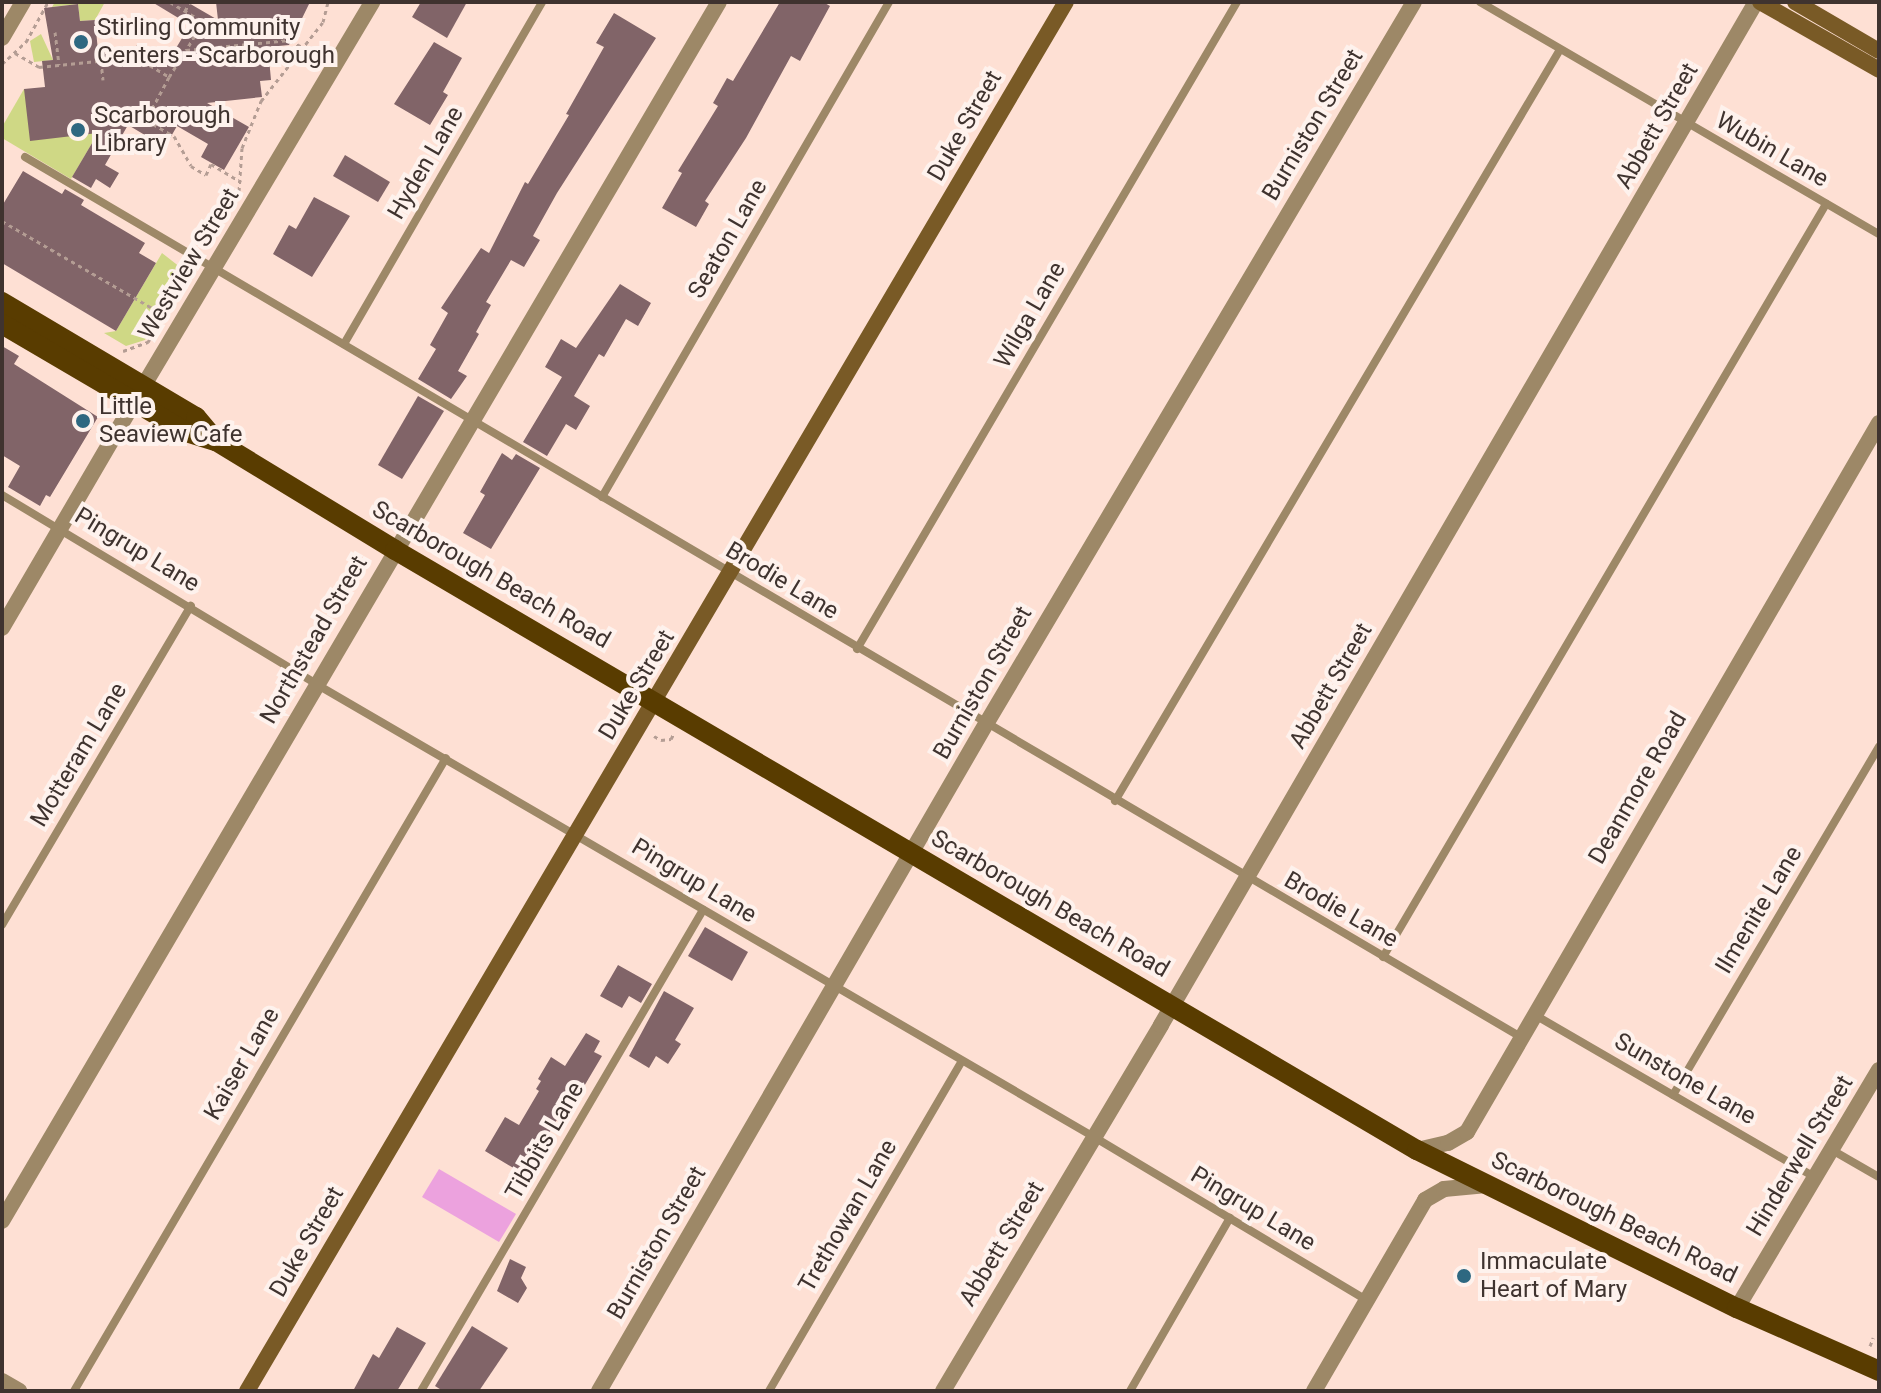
<!DOCTYPE html>
<style>
body{margin:0}
#map{position:relative;width:1881px;height:1393px;overflow:hidden;background:#fee0d4;font-family:Roboto,sans-serif}
div>[style]{position:absolute}
[style*='--x']{left:calc(var(--x)*1px);top:calc(var(--y)*1px);width:calc(var(--w)*1px);rotate:calc(var(--a)*1deg)}
.green>*{inset:0;background:#cfd885}
.water>*{inset:0;background:#eca2de}
.building>*{inset:0;background:#816468}
.path>*{height:3px;margin-top:-1.5px;transform-origin:0;background:repeating-linear-gradient(90deg,#b49d94 0 4px,transparent 0 8px)}
.lane>*{height:8px;margin:-4px;padding:0 4px;transform-origin:4px;border-radius:4px;background:#9d8867}
.street>*{height:16px;margin:-8px;padding:0 8px;transform-origin:8px;border-radius:8px;background:#9d8867}
.secondary>*{height:16px;margin:-8px;padding:0 8px;transform-origin:8px;border-radius:8px;background:#795a26}
.primary>*{height:20px;margin:-10px;padding:0 10px;transform-origin:10px;border-radius:10px;background:#593c00}
.dots>*{width:22px;height:22px;translate:-50% -50%;box-sizing:border-box;border:4px solid #fef2ed;border-radius:50%}
span{translate:-50% -50%;white-space:nowrap;text-align:center;line-height:1.15;-webkit-text-stroke:8px #fef2ed;paint-order:stroke}
.poi-label{font-size:24px;color:#3f332f}
.left{translate:0 -50%;text-align:left}
.street-label{font-size:24px;color:#3f332f}
.frame{position:absolute;inset:0;border:4px solid #3f332f;pointer-events:none}
</style>
<div id="map">
<div class="green">
<div style="clip-path:polygon(55px 2px,105px 2px,95px 20px,80px 21px,78px 4px,52px 7px)"></div>
<div style="clip-path:polygon(41px 34px,53px 60px,34px 62px,30px 41px)"></div>
<div style="clip-path:polygon(24px 89px,98px 133px,71px 179px,2px 138px,2px 127px)"></div>
<div style="clip-path:polygon(162px 253px,185px 271px,145px 340px,126px 346px,104px 333px,116px 331px)"></div>
</div>
<div class="water">
<div style="clip-path:polygon(439px 1169px,516px 1214px,499px 1242px,422px 1197px)"></div>
</div>
<div class="building">
<div style="clip-path:polygon(152px 2px,187px 2px,218px 20px,216px 2px,310px 2px,289px 45px,268px 47px,271px 80px,260px 81px,262px 97px,207px 103px,249px 127px,224px 170px,201px 157px,208px 144px,177px 126px,165px 147px,128px 125px,105px 165px,119px 173px,110px 188px,96px 179px,91px 188px,72px 177px,98px 133px,30px 141px,24px 89px,45px 87px,42px 61px,53px 60px,44px 8px,78px 4px,80px 21px,95px 20px,98px 51px,105px 50px,105px 54px,134px 51px,137px 45px,167px 63px,190px 25px)"></div>
<div style="clip-path:polygon(421px 2px,467px 2px,447px 38px,412px 17px)"></div>
<div style="clip-path:polygon(780px 2px,823px 2px,830px 6px,800px 61px,791px 56px,746px 138px,705px 201px,709px 204px,696px 227px,662px 208px,682px 173px,678px 171px,718px 106px,713px 103px,727px 78px,733px 81px)"></div>
<div style="clip-path:polygon(614px 13px,656px 38px,557px 193px,533px 236px,540px 240px,524px 267px,511px 260px,486px 302px,491px 305px,476px 332px,479px 334px,458px 371px,467px 376px,451px 399px,418px 379px,436px 349px,430px 345px,448px 313px,441px 308px,481px 248px,489px 253px,525px 182px,528px 184px,569px 115px,566px 114px,604px 47px,596px 43px)"></div>
<div style="clip-path:polygon(434px 42px,462px 58px,443px 92px,448px 95px,430px 125px,394px 104px)"></div>
<div style="clip-path:polygon(345px 155px,390px 182px,378px 202px,333px 176px)"></div>
<div style="clip-path:polygon(23px 171px,62px 194px,65px 189px,84px 200px,81px 205px,145px 243px,139px 253px,156px 263px,116px 331px,2px 263px,2px 206px)"></div>
<div style="clip-path:polygon(314px 197px,350px 216px,312px 277px,273px 254px,289px 225px,296px 229px)"></div>
<div style="clip-path:polygon(620px 284px,651px 303px,638px 326px,626px 319px,604px 357px,599px 354px,574px 396px,590px 406px,576px 430px,566px 424px,547px 456px,523px 442px,562px 377px,545px 367px,561px 339px,576px 348px)"></div>
<div style="clip-path:polygon(2px 346px,19px 356px,14px 364px,98px 417px,50px 497px,46px 495px,40px 506px,8px 487px,20px 466px,2px 455px)"></div>
<div style="clip-path:polygon(418px 396px,444px 411px,402px 479px,378px 465px)"></div>
<div style="clip-path:polygon(502px 453px,512px 460px,516px 454px,540px 468px,491px 549px,463px 533px,485px 495px,480px 492px)"></div>
<div style="clip-path:polygon(705px 927px,748px 952px,732px 981px,688px 956px)"></div>
<div style="clip-path:polygon(618px 965px,652px 984px,641px 1003px,629px 996px,622px 1008px,600px 996px)"></div>
<div style="clip-path:polygon(664px 991px,694px 1008px,675px 1040px,681px 1044px,668px 1064px,656px 1056px,649px 1068px,629px 1056px)"></div>
<div style="clip-path:polygon(586px 1033px,600px 1041px,594px 1052px,602px 1056px,573px 1105px,565px 1106px,545px 1140px,552px 1144px,532px 1179px,485px 1151px,505px 1117px,519px 1125px,539px 1091px,536px 1089px,541px 1081px,538px 1079px,551px 1057px,565px 1066px)"></div>
<div style="clip-path:polygon(510px 1259px,526px 1267px,521px 1278px,527px 1288px,518px 1303px,497px 1291px)"></div>
<div style="clip-path:polygon(472px 1326px,508px 1348px,479px 1391px,443px 1391px,435px 1386px)"></div>
<div style="clip-path:polygon(397px 1327px,426px 1343px,397px 1391px,353px 1391px,373px 1354px,379px 1358px)"></div>
</div>
<div class="path">
<div style="--x:170;--y:2;--w:39;--a:31"></div>
<div style="--x:203;--y:22;--w:33;--a:121"></div>
<div style="--x:186;--y:50;--w:104;--a:-5.5"></div>
<div style="--x:290;--y:40;--w:14;--a:30"></div>
<div style="--x:185;--y:11;--w:10;--a:-61"></div>
<div style="--x:55;--y:32;--w:33;--a:83"></div>
<div style="--x:15;--y:53;--w:28;--a:30"></div>
<div style="--x:39;--y:67;--w:98;--a:-5.9"></div>
<div style="--x:136;--y:57;--w:39;--a:31"></div>
<div style="--x:169;--y:77;--w:32;--a:-58"></div>
<div style="--x:101;--y:61;--w:19;--a:84"></div>
<div style="--x:2;--y:64;--w:33;--a:-43"></div>
<div style="--x:26;--y:42;--w:46;--a:-61.2"></div>
<div style="--x:169;--y:77;--w:49;--a:118.1"></div>
<div style="--x:146;--y:120;--w:32;--a:30"></div>
<div style="--x:174;--y:136;--w:34;--a:60"></div>
<div style="--x:191;--y:166;--w:17;--a:31"></div>
<div style="--x:206;--y:175;--w:12;--a:-66"></div>
<div style="--x:211;--y:164;--w:35;--a:31"></div>
<div style="--x:239;--y:191;--w:43;--a:-86"></div>
<div style="--x:242;--y:148;--w:51;--a:-68"></div>
<div style="--x:261;--y:101;--w:100;--a:-51.9"></div>
<div style="--x:323;--y:22;--w:21;--a:-76"></div>
<div style="--x:2;--y:221;--w:187;--a:30.1"></div>
<div style="--x:123;--y:351;--w:27;--a:-20"></div>
<div style="--x:148;--y:342;--w:85;--a:-59.5"></div>
<div style="--x:613;--y:700;--w:21;--a:61"></div>
<div style="--x:654;--y:736;--w:8;--a:30"></div>
<div style="--x:661;--y:740;--w:10;--a:-6"></div>
<div style="--x:671;--y:739;--w:7;--a:-63"></div>
<div style="--x:1870;--y:1346;--w:9;--a:-69"></div>
</div>
<div class="lane">
<div style="--x:1480;--y:2;--w:462;--a:30.2"></div>
<div style="--x:25;--y:157;--w:1736;--a:30.47"></div>
<div style="--x:344;--y:344;--w:395;--a:-59.9"></div>
<div style="--x:2;--y:495;--w:366;--a:31"></div>
<div style="--x:316;--y:684;--w:900;--a:30.21"></div>
<div style="--x:1094;--y:1137;--w:317;--a:30.9"></div>
<div style="--x:602;--y:497;--w:572;--a:-59.89"></div>
<div style="--x:857;--y:649;--w:750;--a:-59.57"></div>
<div style="--x:1115;--y:801;--w:872;--a:-59.37"></div>
<div style="--x:2;--y:925;--w:371;--a:-59.4"></div>
<div style="--x:1383;--y:957;--w:874;--a:-59.53"></div>
<div style="--x:1535;--y:1015;--w:323;--a:30.1"></div>
<div style="--x:1673;--y:1095;--w:405;--a:-59.4"></div>
<div style="--x:1832;--y:1150;--w:54;--a:29.9"></div>
<div style="--x:74;--y:1391;--w:734;--a:-59.56"></div>
<div style="--x:421;--y:1391;--w:558;--a:-59.62"></div>
<div style="--x:769;--y:1391;--w:382;--a:-59.7"></div>
<div style="--x:1130;--y:1391;--w:200;--a:-60"></div>
</div>
<div class="street">
<div style="--x:2;--y:38;--w:42;--a:-59.7"></div>
<div style="--x:144;--y:385;--w:446;--a:-59.2"></div>
<div style="--x:2;--y:628;--w:262;--a:-59.7"></div>
<div style="--x:1417;--y:1150;--w:32;--a:-13"></div>
<div style="--x:1448;--y:1143;--w:22;--a:-30"></div>
<div style="--x:1467;--y:1132;--w:820;--a:-59.84"></div>
<div style="--x:2;--y:1221;--w:1414;--a:-59.54"></div>
<div style="--x:1737;--y:1308;--w:277;--a:-59.2"></div>
<div style="--x:2;--y:1381;--w:20;--a:30"></div>
<div style="--x:599;--y:1391;--w:771;--a:-59.88"></div>
<div style="--x:986;--y:724;--w:839;--a:-59.34"></div>
<div style="--x:943;--y:1391;--w:426;--a:-59.2"></div>
<div style="--x:1161;--y:1025;--w:1183;--a:-59.82"></div>
<div style="--x:1314;--y:1391;--w:221;--a:-59.8"></div>
<div style="--x:1425;--y:1200;--w:22;--a:-30"></div>
<div style="--x:1444;--y:1189;--w:43;--a:-5.3"></div>
</div>
<div class="secondary">
<div style="--x:1760;--y:2;--w:137;--a:29.7"></div>
<div style="--x:1795;--y:2;--w:97;--a:30.3"></div>
<div style="--x:247;--y:1391;--w:1612;--a:-59.48"></div>
</div>
<div class="primary">
<div style="--x:2;--y:302;--w:226;--a:30.7"></div>
<div style="--x:196;--y:417;--w:31;--a:50"></div>
<div style="--x:2;--y:324;--w:213;--a:30.4"></div>
<div style="--x:186;--y:432;--w:31;--a:17"></div>
<div style="--x:216;--y:441;--w:210;--a:31.3"></div>
<div style="--x:395;--y:550;--w:1185;--a:30.42"></div>
<div style="--x:1417;--y:1150;--w:357;--a:26.3"></div>
<div style="--x:1737;--y:1308;--w:155;--a:23.9"></div>
</div>
<div class="dots">
<div style="left:81px;top:42px;background:#2e6881"></div>
<div style="left:78px;top:130px;background:#2e6881"></div>
<div style="left:83px;top:421px;background:#2e6881"></div>
<div style="left:1464px;top:1276px;background:#2e6881"></div>
</div>
<div class="poi-label">
<span class="left" style="left:97px;top:42px">Stirling Community<br>Centers - Scarborough</span>
<span class="left" style="left:94px;top:130px">Scarborough<br>Library</span>
<span class="left" style="left:99px;top:421px">Little<br>Seaview Cafe</span>
<span class="left" style="left:1480px;top:1276px">Immaculate<br>Heart of Mary</span>
</div>
<div class="street-label">
<span style="left:1313px;top:125px;rotate:-59deg">Burniston Street</span>
<span style="left:965px;top:126px;rotate:-60deg">Duke Street</span>
<span style="left:1657px;top:126px;rotate:-60deg">Abbett Street</span>
<span style="left:1772px;top:150px;rotate:30deg">Wubin Lane</span>
<span style="left:426px;top:163px;rotate:-60deg">Hyden Lane</span>
<span style="left:728px;top:239px;rotate:-60deg">Seaton Lane</span>
<span style="left:189px;top:264px;rotate:-59deg">Westview Street</span>
<span style="left:1030px;top:315px;rotate:-60deg">Wilga Lane</span>
<span style="left:137px;top:550px;rotate:31deg">Pingrup Lane</span>
<span style="left:491px;top:575px;rotate:30deg">Scarborough Beach Road</span>
<span style="left:782px;top:581px;rotate:31deg">Brodie Lane</span>
<span style="left:314px;top:640px;rotate:-60deg">Northstead Street</span>
<span style="left:983px;top:683px;rotate:-60deg">Burniston Street</span>
<span style="left:637px;top:685px;rotate:-59deg">Duke Street</span>
<span style="left:1331px;top:686px;rotate:-60deg">Abbett Street</span>
<span style="left:79px;top:755px;rotate:-59deg">Motteram Lane</span>
<span style="left:1638px;top:788px;rotate:-60deg">Deanmore Road</span>
<span style="left:694px;top:881px;rotate:31deg">Pingrup Lane</span>
<span style="left:1050px;top:904px;rotate:30deg">Scarborough Beach Road</span>
<span style="left:1341px;top:910px;rotate:30deg">Brodie Lane</span>
<span style="left:1759px;top:910px;rotate:-59deg">Ilmenite Lane</span>
<span style="left:242px;top:1064px;rotate:-60deg">Kaiser Lane</span>
<span style="left:1685px;top:1079px;rotate:30deg">Sunstone Lane</span>
<span style="left:545px;top:1141px;rotate:-60deg">Tibbits Lane</span>
<span style="left:1800px;top:1156px;rotate:-59deg">Hinderwell Street</span>
<span style="left:1253px;top:1209px;rotate:31deg">Pingrup Lane</span>
<span style="left:848px;top:1216px;rotate:-60deg">Trethowan Lane</span>
<span style="left:1614px;top:1218px;rotate:26deg">Scarborough Beach Road</span>
<span style="left:307px;top:1242px;rotate:-60deg">Duke Street</span>
<span style="left:657px;top:1243px;rotate:-60deg">Burniston Street</span>
<span style="left:1002px;top:1244px;rotate:-59deg">Abbett Street</span>
</div>
<div class="frame"></div>
</div>
